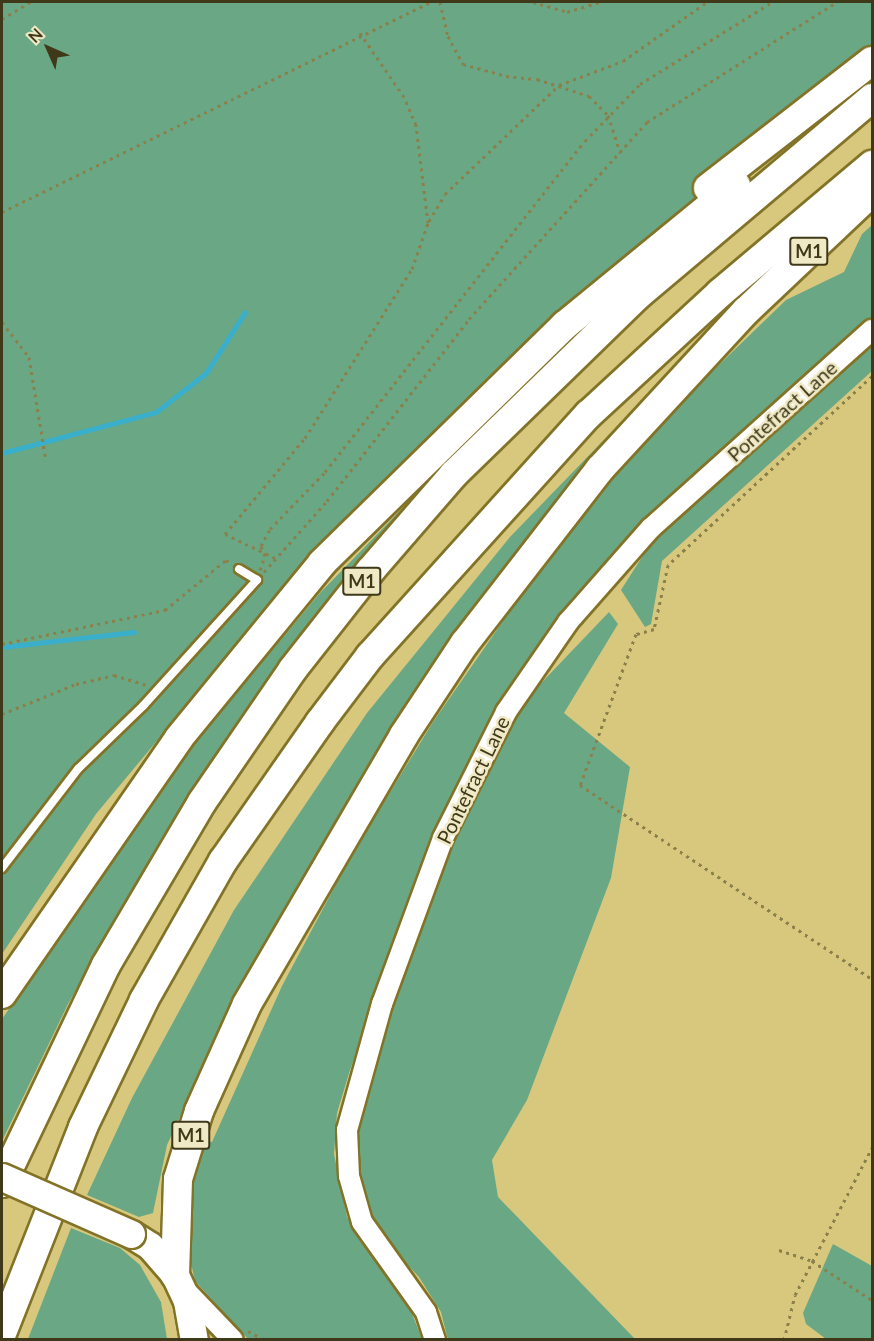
<!DOCTYPE html>
<style>
body{margin:0}
#map{position:relative;width:874px;height:1341px;overflow:hidden;background:#d8c87e;font-family:Lato,sans-serif}
div>[style]{position:absolute}
[style*='--x']{left:calc(var(--x)*1px);top:calc(var(--y)*1px);width:calc(var(--w)*1px);rotate:calc(var(--a)*1deg)}
.green>*{inset:0;background:#6aa784}
.stream>*{height:5px;margin:-2.5px;padding:0 2.5px;transform-origin:2.5px;border-radius:2.5px;background:#3aafcc}
.path>*{height:3px;margin-top:-1.5px;transform-origin:0;background:repeating-linear-gradient(90deg,#8a804b 0 3px,transparent 0 7.5px)}
.roads{filter:drop-shadow(2px 0 #827327) drop-shadow(-2px 0 #827327) drop-shadow(0 2px #827327) drop-shadow(0 -2px #827327)}
.service>*{height:8px;margin:-4px;padding:0 4px;transform-origin:4px;border-radius:4px;background:#fff}
.tertiary>*{height:20px;margin:-10px;padding:0 10px;transform-origin:10px;border-radius:10px;background:#fff}
.trunk>*{height:27px;margin:-13.5px;padding:0 13.5px;transform-origin:13.5px;border-radius:13.5px;background:#fff}
.motorway>*{height:28px;margin:-14px;padding:0 14px;transform-origin:14px;border-radius:14px;background:#fff}
.bridges{filter:drop-shadow(2px 0 #827327) drop-shadow(-2px 0 #827327) drop-shadow(0 2px #827327) drop-shadow(0 -2px #827327)}
.trunk-bridge>*{height:27px;margin:-13.5px;padding:0 13.5px;transform-origin:13.5px;border-radius:13.5px;background:#fff}
span{translate:-50% -50%;white-space:nowrap;text-align:center;line-height:1.15;-webkit-text-stroke:5px #f0e9c5;paint-order:stroke}
.shield-label span{padding:2px 4px;background:#f0e9c5;border:2px solid;border-radius:4px;-webkit-text-stroke-width:0}
.shield-label{font-size:18px;color:#3f391a;font-weight:700}
.street-label{font-size:20px;color:#3f391a}
.frame{position:absolute;inset:0;border:3px solid #3f391a;pointer-events:none}
.north{position:absolute;left:18px;top:18px;width:60px;height:60px;-webkit-text-stroke:4px #f0e9c5;paint-order:stroke;rotate:315deg;font-size:16px;font-weight:700;line-height:24px;text-align:center;color:#3f391a}
.north::after{content:'';display:block;margin:auto;width:21px;height:27px;background:#3f391a;clip-path:polygon(50% 0,100% 100%,50% 72%,0 100%)}
</style>
<div id="map">
<div class="green">
<div style="clip-path:polygon(2px 2px,872px 2px,872px 62px,599px 277px,497px 371px,221px 664px,96px 814px,2px 954px)"></div>
<div style="clip-path:polygon(872px 225px,872px 317px,687px 482px,591px 581px,547px 634px,498px 706px,436px 833px,350px 1070px,337px 1113px,334px 1154px,347px 1217px,407px 1301px,422px 1339px,248px 1339px,195px 1281px,188px 1250px,191px 1186px,206px 1141px,212px 1142px,282px 986px,351px 856px,433px 722px,512px 608px,590px 507px,664px 418px,786px 300px,844px 272px,862px 234px)"></div>
<div style="clip-path:polygon(872px 340px,872px 371px,662px 561px,651px 624px,645px 627px,621px 590px,651px 543px)"></div>
<div style="clip-path:polygon(688px 353px,644px 407px,232px 1004px,167px 1145px,153px 1213px,139px 1217px,87px 1195px,132px 1098px,234px 910px,367px 713px,510px 537px)"></div>
<div style="clip-path:polygon(426px 484px,328px 600px,177px 815px,68px 1004px,2px 1141px,2px 1019px,198px 739px,320px 593px)"></div>
<div style="clip-path:polygon(609px 612px,618px 624px,564px 713px,630px 767px,611px 878px,527px 1100px,492px 1160px,498px 1197px,635px 1339px,448px 1340px,441px 1312px,419px 1277px,378px 1234px,359px 1195px,354px 1112px,449px 840px,495px 749px,526px 699px)"></div>
<div style="clip-path:polygon(71px 1228px,120px 1248px,140px 1265px,161px 1302px,167px 1339px,28px 1339px)"></div>
<div style="clip-path:polygon(833px 1244px,872px 1266px,872px 1339px,826px 1339px,806px 1324px,803px 1313px)"></div>
</div>
<div class="stream">
<div style="--x:2;--y:453;--w:159;--a:-14.9"></div>
<div style="--x:156;--y:412;--w:63;--a:-38"></div>
<div style="--x:206;--y:373;--w:72;--a:-57.4"></div>
<div style="--x:2;--y:647;--w:133;--a:-6.5"></div>
</div>
<div class="path">
<div style="--x:440;--y:2;--w:35;--a:77"></div>
<div style="--x:448;--y:36;--w:32;--a:62"></div>
<div style="--x:463;--y:64;--w:45;--a:15.6"></div>
<div style="--x:506;--y:76;--w:31;--a:6"></div>
<div style="--x:537;--y:79;--w:55;--a:18.1"></div>
<div style="--x:589;--y:96;--w:27;--a:45"></div>
<div style="--x:608;--y:115;--w:40;--a:72"></div>
<div style="--x:533;--y:2;--w:35;--a:16"></div>
<div style="--x:567;--y:12;--w:34;--a:-17"></div>
<div style="--x:2;--y:19;--w:33;--a:-31"></div>
<div style="--x:2;--y:212;--w:477;--a:-26.1"></div>
<div style="--x:429;--y:221;--w:31;--a:-59"></div>
<div style="--x:445;--y:194;--w:158;--a:-43.7"></div>
<div style="--x:559;--y:85;--w:68;--a:-20.6"></div>
<div style="--x:623;--y:61;--w:103;--a:-35.1"></div>
<div style="--x:2;--y:322;--w:44;--a:52.4"></div>
<div style="--x:29;--y:357;--w:105;--a:80.7"></div>
<div style="--x:872;--y:376;--w:278;--a:137.2"></div>
<div style="--x:668;--y:565;--w:66;--a:102.3"></div>
<div style="--x:654;--y:629;--w:19;--a:164"></div>
<div style="--x:636;--y:634;--w:161;--a:110.3"></div>
<div style="--x:580;--y:785;--w:351;--a:33.6"></div>
<div style="--x:275;--y:558;--w:55;--a:-154.4"></div>
<div style="--x:225;--y:534;--w:125;--a:-50.2"></div>
<div style="--x:305;--y:438;--w:200;--a:-57.7"></div>
<div style="--x:412;--y:269;--w:49;--a:-70.8"></div>
<div style="--x:428;--y:223;--w:99;--a:-97"></div>
<div style="--x:416;--y:125;--w:30;--a:-113"></div>
<div style="--x:404;--y:97;--w:78;--a:-124.5"></div>
<div style="--x:260;--y:570;--w:15;--a:-70"></div>
<div style="--x:265;--y:556;--w:11;--a:-112"></div>
<div style="--x:261;--y:546;--w:19;--a:-62"></div>
<div style="--x:270;--y:529;--w:79;--a:-46"></div>
<div style="--x:325;--y:472;--w:421;--a:-51.9"></div>
<div style="--x:585;--y:141;--w:79;--a:-46"></div>
<div style="--x:640;--y:84;--w:155;--a:-31.8"></div>
<div style="--x:264;--y:572;--w:95;--a:-48.4"></div>
<div style="--x:327;--y:501;--w:231;--a:-52"></div>
<div style="--x:469;--y:319;--w:266;--a:-47.9"></div>
<div style="--x:647;--y:122;--w:225;--a:-32.3"></div>
<div style="--x:2;--y:644;--w:167;--a:-11.8"></div>
<div style="--x:165;--y:610;--w:79;--a:-39.3"></div>
<div style="--x:226;--y:560;--w:5;--a:37"></div>
<div style="--x:2;--y:714;--w:80;--a:-22.1"></div>
<div style="--x:76;--y:684;--w:39;--a:-13"></div>
<div style="--x:114;--y:675;--w:34;--a:17"></div>
<div style="--x:779;--y:1250;--w:35;--a:18"></div>
<div style="--x:812;--y:1261;--w:72;--a:33"></div>
<div style="--x:248;--y:1331;--w:19;--a:28"></div>
<div style="--x:784;--y:1340;--w:46;--a:-76.3"></div>
<div style="--x:795;--y:1295;--w:166;--a:-62.4"></div>
</div>
<div class="roads">
<div class="service">
<div style="--x:2;--y:868;--w:125;--a:-52.5"></div>
<div style="--x:78;--y:769;--w:91;--a:-44.1"></div>
<div style="--x:143;--y:706;--w:170;--a:-47.9"></div>
<div style="--x:257;--y:580;--w:21;--a:-149"></div>
</div>
<div class="tertiary">
<div style="--x:187;--y:1292;--w:66;--a:46.2"></div>
<div style="--x:435;--y:1340;--w:29;--a:-108"></div>
<div style="--x:426;--y:1312;--w:110;--a:-125.4"></div>
<div style="--x:362;--y:1222;--w:48;--a:-105.8"></div>
<div style="--x:349;--y:1176;--w:46;--a:-92.5"></div>
<div style="--x:347;--y:1130;--w:131;--a:-74.5"></div>
<div style="--x:382;--y:1004;--w:177;--a:-69.8"></div>
<div style="--x:443;--y:838;--w:141;--a:-63.4"></div>
<div style="--x:506;--y:712;--w:109;--a:-55.4"></div>
<div style="--x:568;--y:622;--w:125;--a:-48.6"></div>
<div style="--x:651;--y:528;--w:297;--a:-41.9"></div>
</div>
<div class="trunk">
<div style="--x:131;--y:1234;--w:22;--a:32"></div>
<div style="--x:150;--y:1246;--w:38;--a:49"></div>
<div style="--x:175;--y:1275;--w:29;--a:65"></div>
<div style="--x:187;--y:1301;--w:40;--a:80"></div>
</div>
<div class="motorway">
<div style="--x:708;--y:188;--w:207;--a:-37.8"></div>
<div style="--x:2;--y:994;--w:311;--a:-55.3"></div>
<div style="--x:179;--y:738;--w:226;--a:-50.7"></div>
<div style="--x:322;--y:563;--w:340;--a:-44.4"></div>
<div style="--x:565;--y:325;--w:221;--a:-39.3"></div>
<div style="--x:2;--y:1183;--w:242;--a:-64.5"></div>
<div style="--x:106;--y:965;--w:189;--a:-59.5"></div>
<div style="--x:202;--y:802;--w:161;--a:-55.6"></div>
<div style="--x:293;--y:669;--w:125;--a:-51.8"></div>
<div style="--x:370;--y:571;--w:128;--a:-49.1"></div>
<div style="--x:454;--y:474;--w:257;--a:-44.2"></div>
<div style="--x:638;--y:295;--w:306;--a:-40.1"></div>
<div style="--x:175;--y:1275;--w:96;--a:-88.2"></div>
<div style="--x:178;--y:1179;--w:71;--a:-72.8"></div>
<div style="--x:199;--y:1111;--w:117;--a:-65.8"></div>
<div style="--x:247;--y:1004;--w:311;--a:-59.7"></div>
<div style="--x:404;--y:735;--w:110;--a:-56.5"></div>
<div style="--x:465;--y:643;--w:220;--a:-52.2"></div>
<div style="--x:600;--y:469;--w:215;--a:-47.3"></div>
<div style="--x:746;--y:311;--w:173;--a:-43.4"></div>
<div style="--x:2;--y:1333;--w:221;--a:-68.5"></div>
<div style="--x:83;--y:1127;--w:141;--a:-64.3"></div>
<div style="--x:144;--y:1000;--w:160;--a:-60.4"></div>
<div style="--x:223;--y:861;--w:169;--a:-55.1"></div>
<div style="--x:320;--y:722;--w:83;--a:-52.9"></div>
<div style="--x:370;--y:656;--w:326;--a:-47.9"></div>
<div style="--x:589;--y:414;--w:178;--a:-42.7"></div>
<div style="--x:720;--y:293;--w:199;--a:-40.1"></div>
</div>
</div>
<div class="bridges">
<div class="trunk-bridge">
<div style="--x:2;--y:1177;--w:141;--a:23.8"></div>
</div>
</div>
<div class="shield-label">
<span style="left:809px;top:251px">M1</span>
<span style="left:362px;top:581px">M1</span>
<span style="left:191px;top:1135px">M1</span>
</div>
<div class="street-label">
<span style="left:782px;top:411px;rotate:-42deg">Pontefract Lane</span>
<span style="left:473px;top:780px;rotate:-64deg">Pontefract Lane</span>
</div>
<div class="frame"></div>
<div class="north">N</div>
</div>
